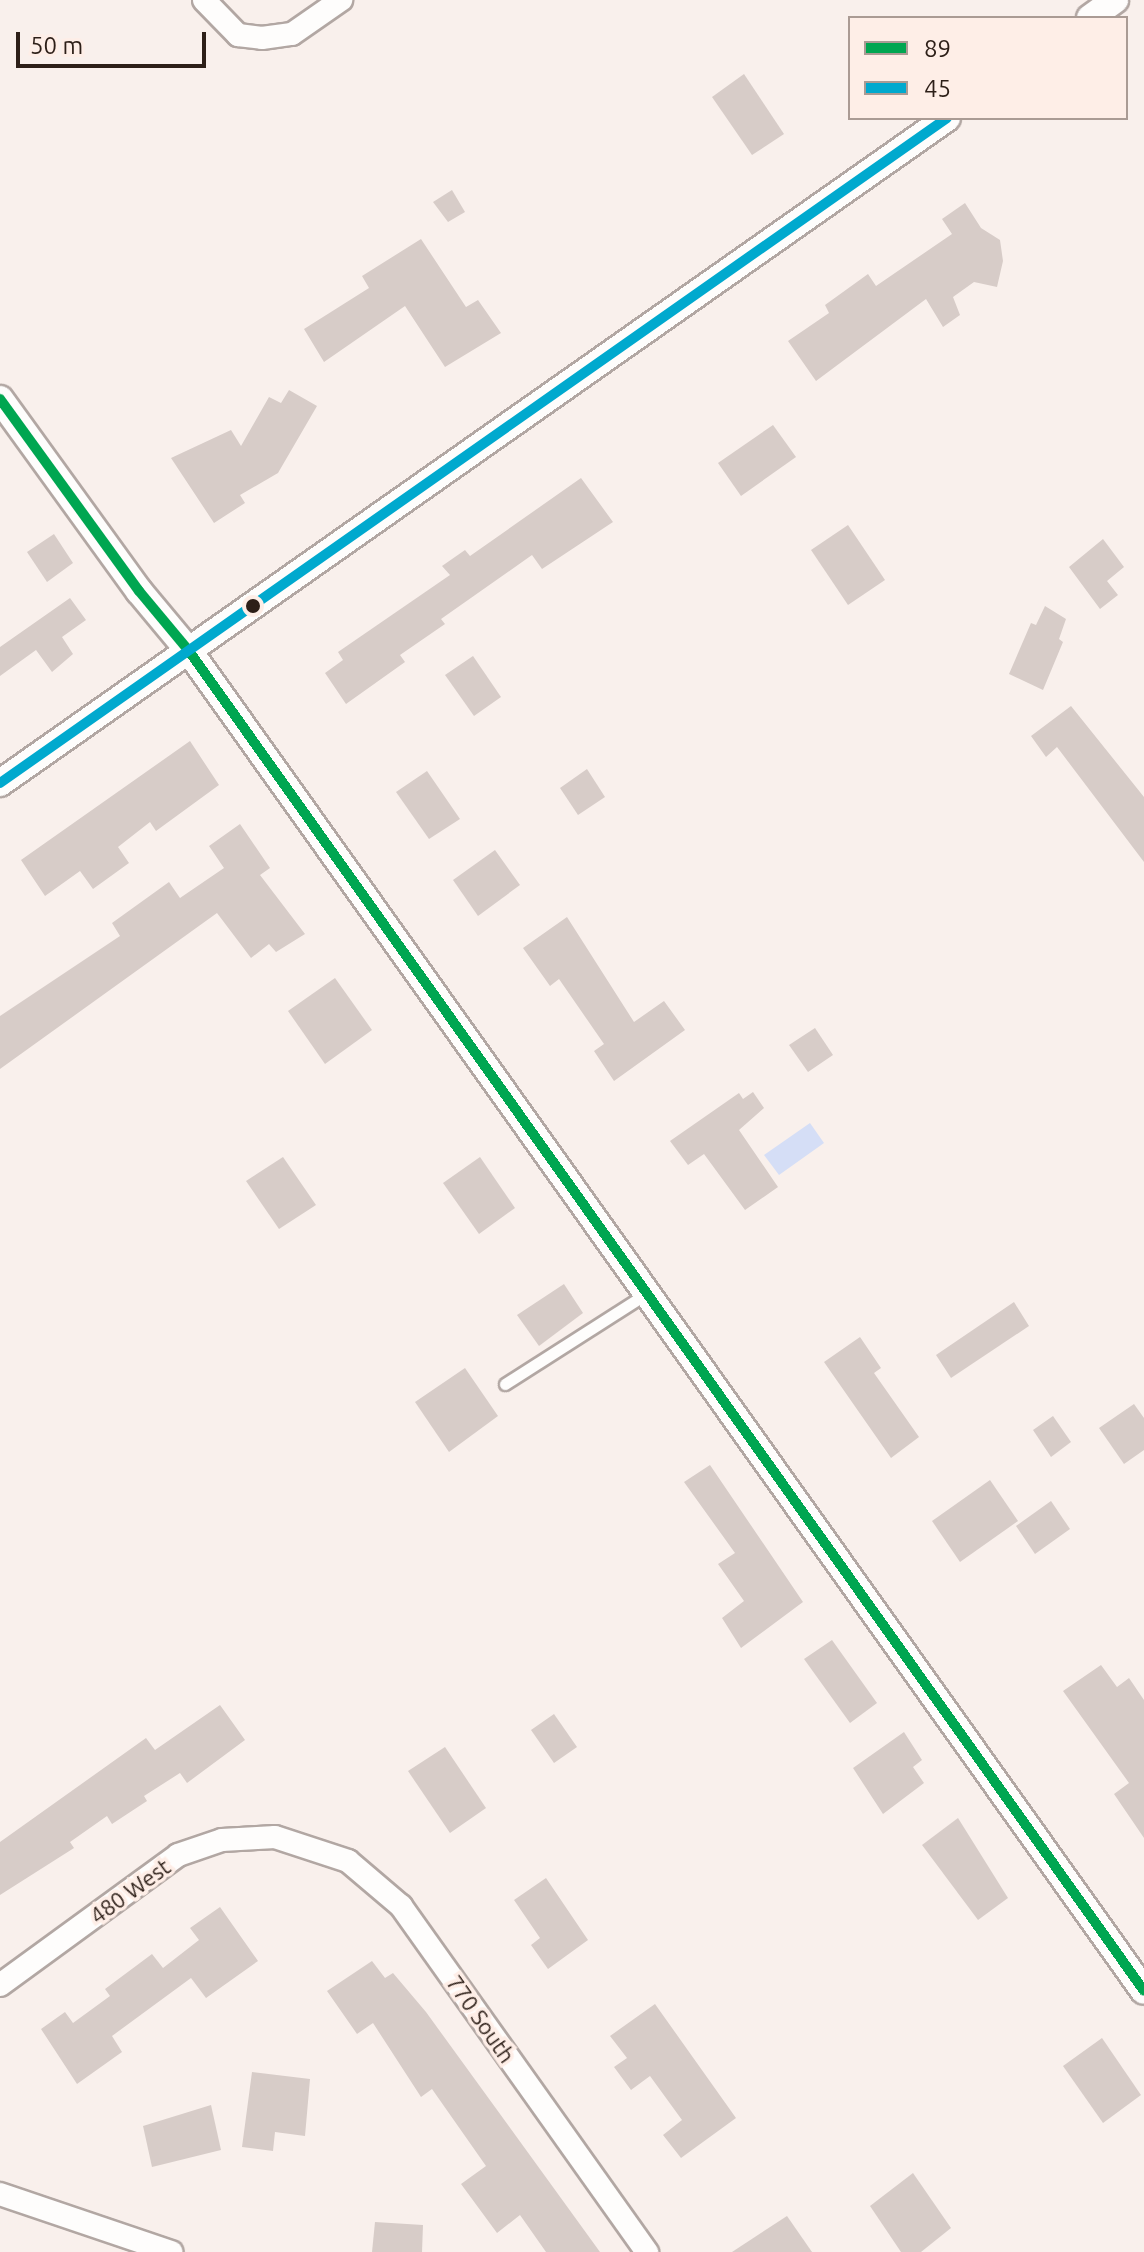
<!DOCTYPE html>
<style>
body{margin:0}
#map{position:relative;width:1144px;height:2252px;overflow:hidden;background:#f9f0ec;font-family:Ubuntu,sans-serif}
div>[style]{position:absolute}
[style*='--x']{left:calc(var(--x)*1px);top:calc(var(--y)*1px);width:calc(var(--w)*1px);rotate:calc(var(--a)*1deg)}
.water>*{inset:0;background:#d5def6}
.building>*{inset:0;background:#d7ccc8}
.roads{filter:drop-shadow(2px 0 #b2a7a3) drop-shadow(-2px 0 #b2a7a3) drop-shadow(0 2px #b2a7a3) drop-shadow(0 -2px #b2a7a3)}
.service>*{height:11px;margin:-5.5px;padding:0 5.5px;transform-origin:5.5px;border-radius:5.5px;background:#fefdfc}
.minor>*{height:22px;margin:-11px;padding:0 11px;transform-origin:11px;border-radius:11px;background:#fefdfc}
.tertiary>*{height:26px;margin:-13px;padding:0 13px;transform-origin:13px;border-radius:13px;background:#fefdfc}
.bus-1>*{height:10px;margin:-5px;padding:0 5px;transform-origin:5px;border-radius:5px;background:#00a651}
.bus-2>*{height:10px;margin:-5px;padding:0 5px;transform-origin:5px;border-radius:5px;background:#00a9ce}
.dots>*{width:22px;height:22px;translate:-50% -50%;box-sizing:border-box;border:4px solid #feeee7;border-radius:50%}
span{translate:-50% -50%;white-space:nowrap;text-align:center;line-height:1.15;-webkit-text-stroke:7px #feeee7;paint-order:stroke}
.street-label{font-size:22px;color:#2d1f18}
.legend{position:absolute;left:848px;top:16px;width:280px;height:104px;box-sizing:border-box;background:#feeee7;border:2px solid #aa9b94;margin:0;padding:10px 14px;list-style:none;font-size:24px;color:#2d1f18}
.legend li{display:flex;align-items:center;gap:16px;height:40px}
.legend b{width:40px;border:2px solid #aa9b94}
.scale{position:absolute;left:16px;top:32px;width:190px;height:36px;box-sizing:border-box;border:4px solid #2d1f18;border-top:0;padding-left:10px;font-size:24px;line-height:28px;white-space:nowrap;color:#2d1f18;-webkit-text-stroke:6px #feeee7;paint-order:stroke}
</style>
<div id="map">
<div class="water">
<div style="clip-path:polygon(810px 1123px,824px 1143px,779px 1175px,764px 1155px)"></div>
</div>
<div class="building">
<div style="clip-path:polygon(744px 74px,784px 134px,752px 155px,712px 97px)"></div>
<div style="clip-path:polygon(452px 190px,465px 212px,448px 222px,433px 202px)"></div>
<div style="clip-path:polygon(965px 203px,981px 228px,1000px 240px,1003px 261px,997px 287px,974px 282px,953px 297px,960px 315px,943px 327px,926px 299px,816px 381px,788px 341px,829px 313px,825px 305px,868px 274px,876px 286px,952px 234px,942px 219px)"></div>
<div style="clip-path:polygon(421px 239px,466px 307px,478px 300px,501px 333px,445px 367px,405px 306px,324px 362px,304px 329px,369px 288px,362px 276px)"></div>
<div style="clip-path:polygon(289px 390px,317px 406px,278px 473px,240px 495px,245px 503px,214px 523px,171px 458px,231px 430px,241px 446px,269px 397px,281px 403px)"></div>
<div style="clip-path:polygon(773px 425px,796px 457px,741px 496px,718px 463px)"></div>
<div style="clip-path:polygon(581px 478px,613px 522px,542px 569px,532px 555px,441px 619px,445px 624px,400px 655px,405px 662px,346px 704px,325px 673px,343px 660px,338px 652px,450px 575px,442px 566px,465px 550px,470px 556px)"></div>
<div style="clip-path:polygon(848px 525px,885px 580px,848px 605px,811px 550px)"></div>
<div style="clip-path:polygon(54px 534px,73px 563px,47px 582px,27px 552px)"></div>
<div style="clip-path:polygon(1103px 539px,1124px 567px,1107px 581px,1118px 595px,1100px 609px,1069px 567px)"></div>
<div style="clip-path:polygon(70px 598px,86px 620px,62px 637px,73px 654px,52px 672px,36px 650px,0 676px,0 647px)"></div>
<div style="clip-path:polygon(1045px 606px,1066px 619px,1059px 639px,1063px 642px,1043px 690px,1009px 674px,1031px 623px,1036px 625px)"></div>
<div style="clip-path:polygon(473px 656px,501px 697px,474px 716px,445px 675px)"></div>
<div style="clip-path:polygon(1071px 706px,1144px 797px,1144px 862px,1057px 747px,1046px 757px,1031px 736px)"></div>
<div style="clip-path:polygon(190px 741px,219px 785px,156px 831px,150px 822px,118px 847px,129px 863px,93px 889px,80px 871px,45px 896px,21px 860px)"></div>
<div style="clip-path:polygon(587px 769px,605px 797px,578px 815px,560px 788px)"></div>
<div style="clip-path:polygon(427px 771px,460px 819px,429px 839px,396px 792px)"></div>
<div style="clip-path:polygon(240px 824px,270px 868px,260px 875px,305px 934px,276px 952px,269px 944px,251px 958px,217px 913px,0 1069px,0 1016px,120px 936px,112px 923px,169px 882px,180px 898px,224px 868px,209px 846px)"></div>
<div style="clip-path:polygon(495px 850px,520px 885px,478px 916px,453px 880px)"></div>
<div style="clip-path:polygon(567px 917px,634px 1022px,664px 1001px,685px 1030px,614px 1081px,594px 1051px,604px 1044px,559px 979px,550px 986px,523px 948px)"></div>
<div style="clip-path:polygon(335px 978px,372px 1030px,325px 1064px,288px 1011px)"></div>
<div style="clip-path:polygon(815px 1028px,833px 1055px,808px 1072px,789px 1045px)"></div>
<div style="clip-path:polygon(753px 1092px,764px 1108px,739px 1130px,778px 1187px,745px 1210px,704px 1154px,688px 1165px,670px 1141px,739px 1093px,743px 1099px)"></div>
<div style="clip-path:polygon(283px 1157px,316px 1205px,279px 1229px,246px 1181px)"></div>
<div style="clip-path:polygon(480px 1157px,515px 1208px,479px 1234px,443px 1183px)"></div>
<div style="clip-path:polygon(564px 1284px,583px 1313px,539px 1346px,517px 1315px)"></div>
<div style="clip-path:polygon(1014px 1302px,1029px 1326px,951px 1378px,936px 1355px)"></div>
<div style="clip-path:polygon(860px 1337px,881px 1368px,874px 1373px,919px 1437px,891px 1458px,824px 1362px)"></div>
<div style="clip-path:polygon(465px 1368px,498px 1416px,449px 1452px,415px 1402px)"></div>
<div style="clip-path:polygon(1134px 1404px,1144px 1418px,1144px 1450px,1124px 1464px,1099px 1428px)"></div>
<div style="clip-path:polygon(1053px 1416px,1071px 1442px,1051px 1457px,1033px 1430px)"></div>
<div style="clip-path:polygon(710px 1465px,803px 1602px,741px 1648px,722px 1618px,744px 1601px,718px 1564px,735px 1553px,684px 1482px)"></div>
<div style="clip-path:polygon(990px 1480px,1018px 1521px,960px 1562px,932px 1521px)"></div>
<div style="clip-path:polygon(1051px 1501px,1070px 1529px,1035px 1554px,1016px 1526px)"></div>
<div style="clip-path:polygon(832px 1640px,877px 1703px,850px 1723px,804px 1659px)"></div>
<div style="clip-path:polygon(1101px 1665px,1117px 1687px,1129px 1678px,1144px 1700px,1144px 1838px,1114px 1794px,1129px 1783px,1063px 1691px)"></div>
<div style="clip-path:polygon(220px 1705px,245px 1740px,187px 1783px,180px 1773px,144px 1796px,147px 1801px,112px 1824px,107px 1816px,70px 1842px,74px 1848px,0 1895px,0 1842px,146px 1738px,155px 1750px)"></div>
<div style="clip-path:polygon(554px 1714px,577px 1747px,554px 1763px,531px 1730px)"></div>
<div style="clip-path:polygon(904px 1732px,922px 1760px,913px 1767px,924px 1783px,883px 1814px,853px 1768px)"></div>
<div style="clip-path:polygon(445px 1747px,486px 1808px,450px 1833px,408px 1771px)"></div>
<div style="clip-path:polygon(958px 1818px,1008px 1898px,978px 1920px,922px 1845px)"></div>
<div style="clip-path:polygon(546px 1878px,588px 1940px,548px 1969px,531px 1945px,540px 1938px,514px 1900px)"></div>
<div style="clip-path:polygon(220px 1907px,258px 1961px,206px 1998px,191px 1978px,112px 2036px,122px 2052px,77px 2084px,41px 2029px,65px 2012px,73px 2023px,110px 1996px,105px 1989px,152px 1954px,163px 1968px,199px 1940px,190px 1928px)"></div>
<div style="clip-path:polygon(372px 1961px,385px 1978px,393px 1973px,426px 2012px,600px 2252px,546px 2252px,520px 2215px,497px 2233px,461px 2184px,486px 2166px,432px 2089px,421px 2097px,373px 2023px,357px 2034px,327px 1991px)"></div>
<div style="clip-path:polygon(655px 2004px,736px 2118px,681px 2158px,663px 2135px,682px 2120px,650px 2076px,631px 2090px,614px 2067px,627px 2058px,610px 2036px)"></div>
<div style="clip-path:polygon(1102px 2038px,1141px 2095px,1103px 2123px,1063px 2066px)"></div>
<div style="clip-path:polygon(252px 2072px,310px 2079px,305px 2136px,275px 2132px,273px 2151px,242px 2147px)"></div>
<div style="clip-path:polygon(211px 2105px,221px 2150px,152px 2167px,143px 2126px)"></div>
<div style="clip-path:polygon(913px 2173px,951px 2228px,921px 2252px,901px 2252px,870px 2206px)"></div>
<div style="clip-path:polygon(787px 2216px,812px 2252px,732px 2252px)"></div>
<div style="clip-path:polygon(375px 2222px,423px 2225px,422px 2252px,372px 2252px)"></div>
</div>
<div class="roads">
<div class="service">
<div style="--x:505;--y:1384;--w:167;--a:-32.6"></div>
</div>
<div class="minor">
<div style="--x:204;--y:0;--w:49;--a:45.8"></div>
<div style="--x:238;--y:35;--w:24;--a:7"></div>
<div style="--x:262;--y:38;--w:30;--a:-8"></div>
<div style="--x:292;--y:34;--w:60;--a:-34.8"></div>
<div style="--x:0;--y:1985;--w:220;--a:-36.1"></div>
<div style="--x:178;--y:1855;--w:46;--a:-18.8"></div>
<div style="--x:222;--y:1840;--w:53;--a:-3.2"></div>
<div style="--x:275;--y:1837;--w:77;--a:18.2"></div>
<div style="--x:348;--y:1861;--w:70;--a:40.3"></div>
<div style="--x:401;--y:1906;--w:425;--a:54.6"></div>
<div style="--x:0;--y:2194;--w:181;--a:18.7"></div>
</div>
<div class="tertiary">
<div style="--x:1090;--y:18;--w:31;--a:-36"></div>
<div style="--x:0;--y:399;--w:237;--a:54.1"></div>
<div style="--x:139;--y:591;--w:78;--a:50.2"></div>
<div style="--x:189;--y:651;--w:1645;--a:54.52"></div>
<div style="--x:0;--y:783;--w:1157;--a:-35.08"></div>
</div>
</div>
<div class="bus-1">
<div style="--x:0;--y:399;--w:237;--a:54.1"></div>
<div style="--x:139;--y:591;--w:78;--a:50.2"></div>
<div style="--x:189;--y:651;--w:1645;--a:54.52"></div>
</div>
<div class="bus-2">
<div style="--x:0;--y:783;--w:1157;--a:-35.08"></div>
</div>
<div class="dots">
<div style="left:253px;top:606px;background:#2d1f18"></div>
</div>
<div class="street-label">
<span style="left:130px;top:1891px;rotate:-36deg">480 West</span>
<span style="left:481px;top:2019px;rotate:55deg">770 South</span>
</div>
<ul class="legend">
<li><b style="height:10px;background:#00a651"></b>89</li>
<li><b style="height:10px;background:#00a9ce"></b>45</li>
</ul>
<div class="scale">50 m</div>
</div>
